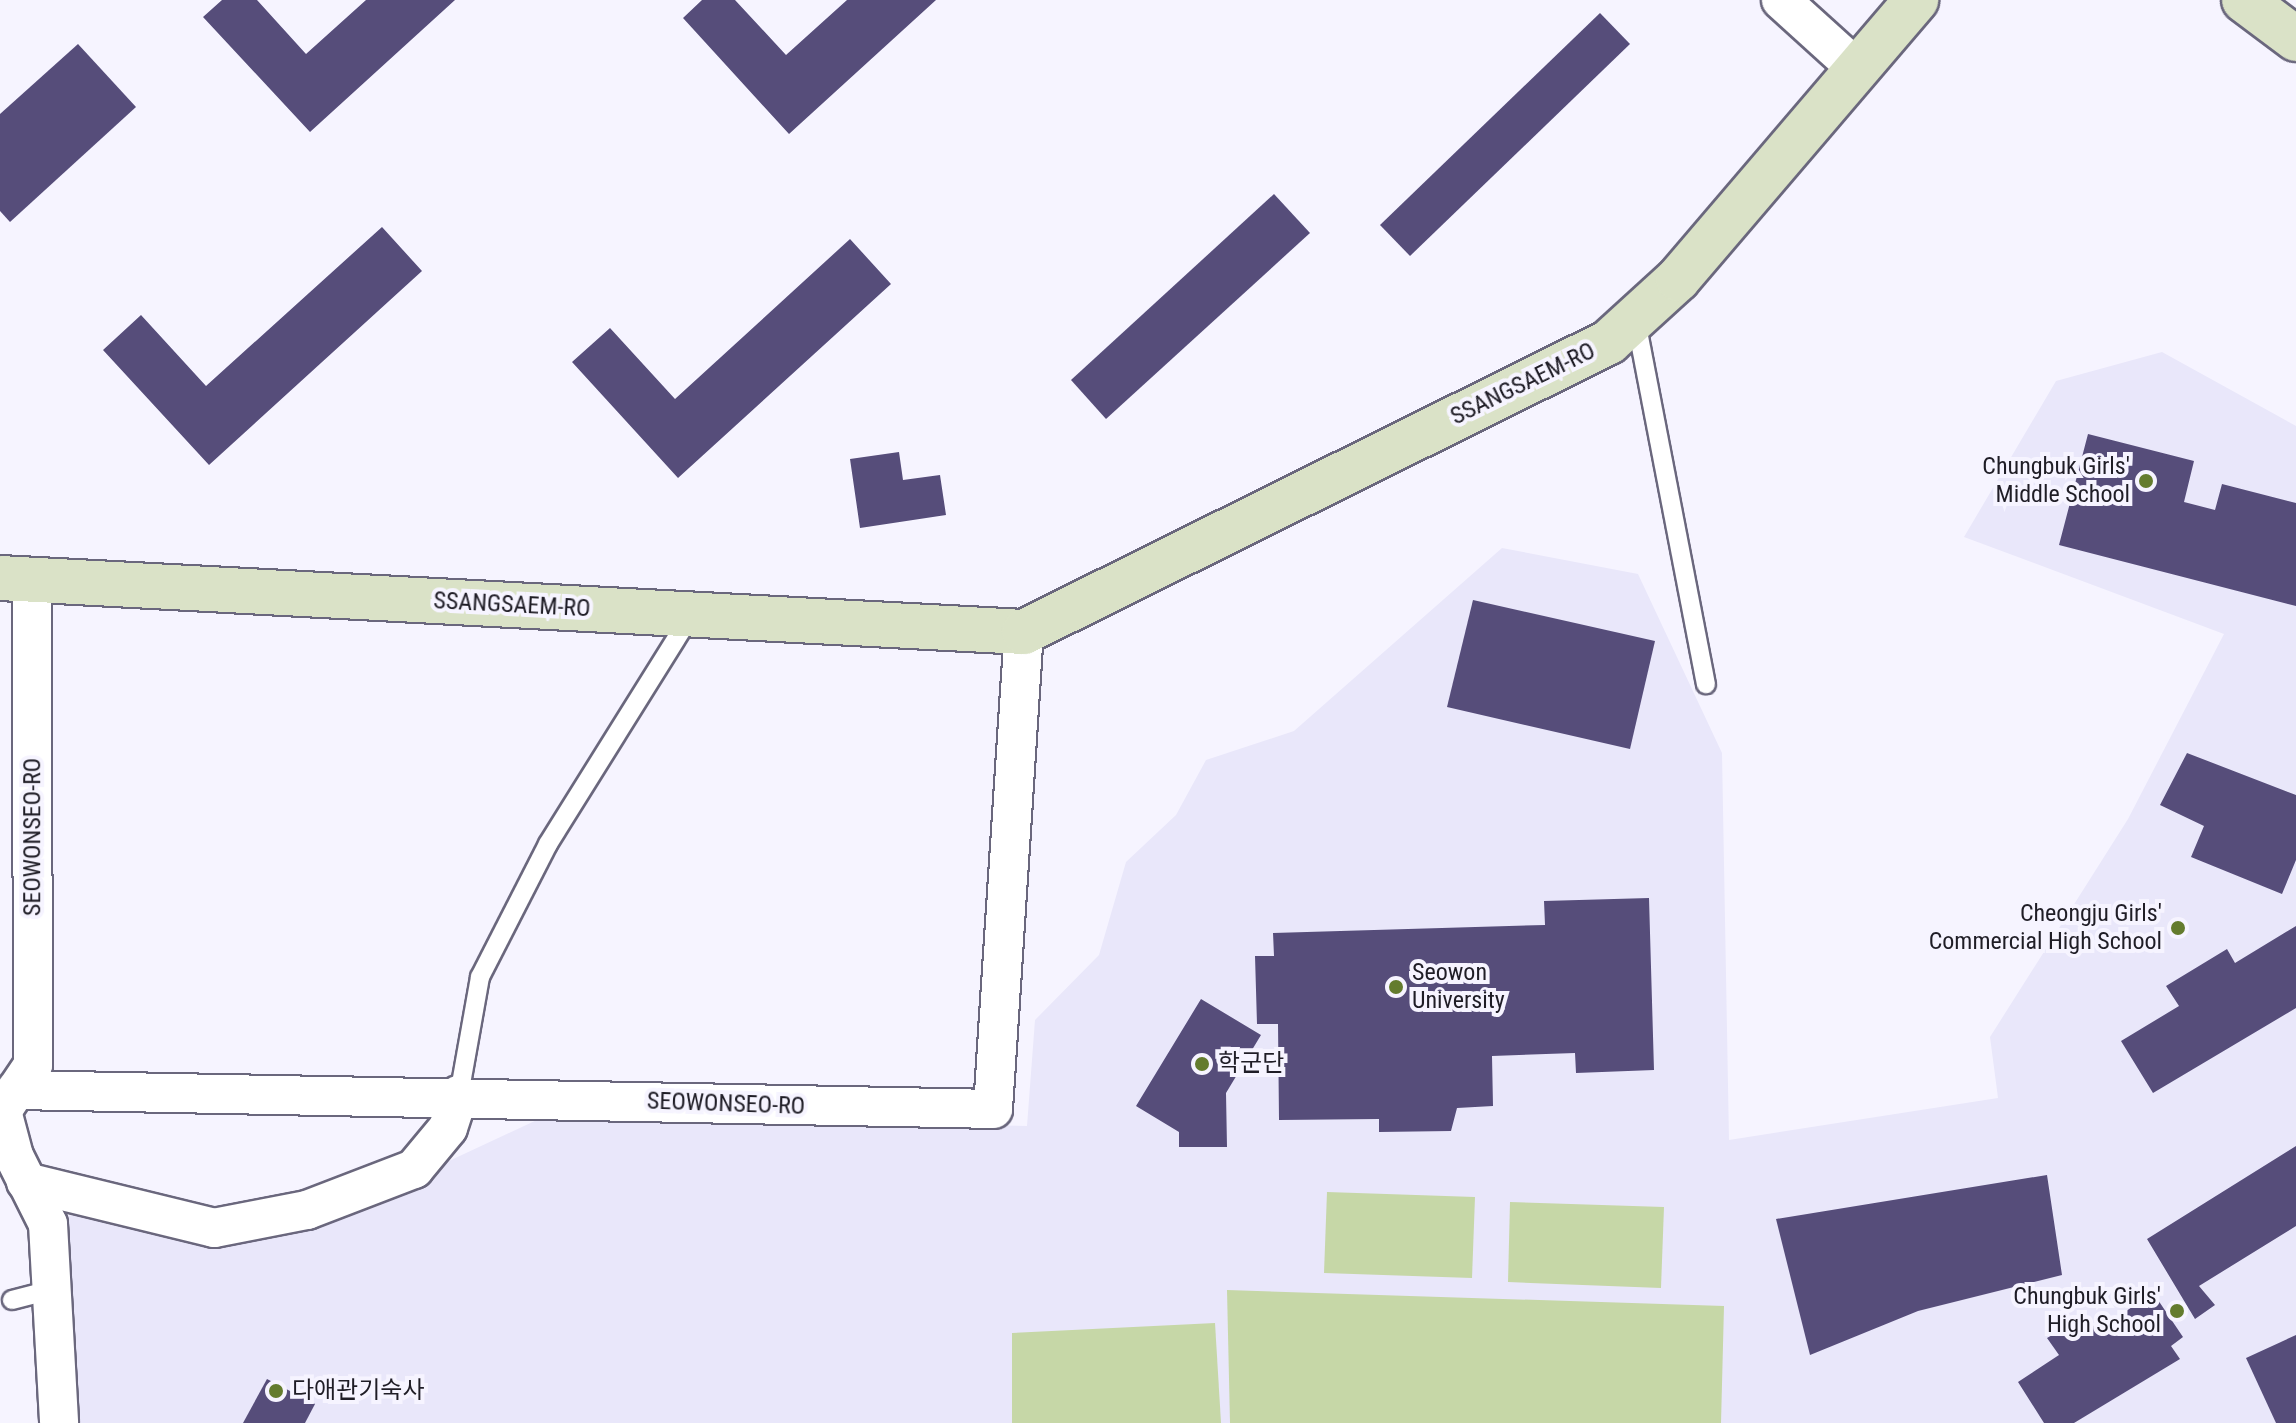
<!DOCTYPE html>
<meta charset="utf-8">
<style>
body{margin:0}
#map{position:relative;width:2296px;height:1423px;overflow:hidden;background:#f6f4ff;font-family:"Roboto Condensed","Noto Sans KR",sans-serif}
div>[style]{position:absolute}
[style*='--x']{left:calc(var(--x)*1px);top:calc(var(--y)*1px);width:calc(var(--w)*1px);rotate:calc(var(--a)*1deg)}
.built>*{inset:0;background:#e9e7fa}
.green>*{inset:0;background:#c6d7a7}
.building>*{inset:0;background:#564d7a}
.roads{filter:drop-shadow(2px 0 #6a677d) drop-shadow(-2px 0 #6a677d) drop-shadow(0 2px #6a677d) drop-shadow(0 -2px #6a677d)}
.lane>*{height:18px;margin:-9px;padding:0 9px;transform-origin:9px;border-radius:9px;background:#fff}
.street>*{height:38px;margin:-19px;padding:0 19px;transform-origin:19px;border-radius:19px;background:#fff}
.secondary>*{height:44px;margin:-22px;padding:0 22px;transform-origin:22px;border-radius:22px;background:#dae2c7}
.dots>*{width:22px;height:22px;translate:-50% -50%;box-sizing:border-box;border:4px solid #f6f4ff;border-radius:50%}
span{translate:-50% -50%;white-space:nowrap;text-align:center;line-height:1.15;-webkit-text-stroke:8px #f6f4ff;paint-order:stroke}
.street-label{font-size:24px;color:#1f1d26}
.poi-label{font-size:24px;color:#1f1d26}
.right{translate:-100% -50%;text-align:right}
.left{translate:0 -50%;text-align:left}
</style>
<div id="map">
<div class="built">
<div style="clip-path:polygon(2162px 352px,2296px 426px,2296px 1423px,72px 1423px,62px 1216px,110px 1212px,172px 1227px,374px 1196px,539px 1119px,1027px 1126px,1035px 1020px,1099px 955px,1126px 862px,1176px 815px,1206px 760px,1294px 731px,1502px 548px,1638px 574px,1722px 753px,1729px 1140px,1998px 1098px,1990px 1037px,2128px 819px,2224px 634px,1964px 537px,2056px 381px)"></div>
</div>
<div class="green">
<div style="clip-path:polygon(1327px 1192px,1475px 1197px,1472px 1278px,1324px 1273px)"></div>
<div style="clip-path:polygon(1510px 1202px,1664px 1207px,1661px 1288px,1508px 1282px)"></div>
<div style="clip-path:polygon(1227px 1290px,1724px 1306px,1721px 1423px,1230px 1423px)"></div>
<div style="clip-path:polygon(1215px 1323px,1221px 1423px,1012px 1423px,1012px 1333px)"></div>
</div>
<div class="building">
<div style="clip-path:polygon(222px 0,257px 0,306px 54px,366px 0,455px 0,310px 132px,203px 17px)"></div>
<div style="clip-path:polygon(702px 0,735px 0,786px 55px,847px 0,936px 0,789px 134px,683px 18px)"></div>
<div style="clip-path:polygon(1600px 13px,1630px 44px,1410px 256px,1380px 225px)"></div>
<div style="clip-path:polygon(78px 44px,136px 107px,10px 222px,0 211px,0 114px)"></div>
<div style="clip-path:polygon(1274px 194px,1310px 233px,1106px 419px,1071px 380px)"></div>
<div style="clip-path:polygon(382px 227px,422px 271px,209px 465px,103px 350px,141px 315px,206px 386px)"></div>
<div style="clip-path:polygon(850px 239px,891px 284px,678px 478px,572px 362px,610px 328px,675px 399px)"></div>
<div style="clip-path:polygon(2088px 434px,2194px 461px,2184px 502px,2215px 510px,2222px 484px,2296px 503px,2296px 606px,2059px 545px)"></div>
<div style="clip-path:polygon(899px 452px,903px 480px,940px 475px,946px 515px,860px 528px,850px 459px)"></div>
<div style="clip-path:polygon(1473px 600px,1655px 641px,1630px 749px,1447px 707px)"></div>
<div style="clip-path:polygon(2187px 753px,2296px 795px,2296px 860px,2282px 894px,2191px 857px,2204px 826px,2160px 805px)"></div>
<div style="clip-path:polygon(1649px 898px,1654px 1070px,1576px 1073px,1575px 1053px,1492px 1056px,1493px 1106px,1457px 1108px,1451px 1131px,1379px 1132px,1379px 1119px,1279px 1120px,1278px 1024px,1257px 1024px,1255px 956px,1274px 956px,1273px 933px,1545px 925px,1544px 901px)"></div>
<div style="clip-path:polygon(2296px 926px,2296px 1008px,2153px 1093px,2121px 1041px,2179px 1006px,2166px 986px,2227px 949px,2235px 963px)"></div>
<div style="clip-path:polygon(1201px 999px,1261px 1035px,1226px 1093px,1227px 1147px,1179px 1147px,1179px 1132px,1136px 1106px)"></div>
<div style="clip-path:polygon(2296px 1146px,2296px 1226px,2199px 1286px,2215px 1305px,2195px 1319px,2147px 1239px)"></div>
<div style="clip-path:polygon(2047px 1175px,2062px 1275px,1918px 1311px,1810px 1355px,1776px 1219px)"></div>
<div style="clip-path:polygon(2158px 1300px,2183px 1337px,2171px 1346px,2180px 1359px,2074px 1423px,2044px 1423px,2018px 1382px,2059px 1355px,2047px 1338px,2084px 1317px,2098px 1330px,2141px 1301px,2146px 1308px)"></div>
<div style="clip-path:polygon(2296px 1335px,2296px 1423px,2276px 1423px,2246px 1358px)"></div>
<div style="clip-path:polygon(267px 1379px,315px 1404px,305px 1423px,243px 1423px)"></div>
</div>
<div class="roads">
<div class="lane">
<div style="--x:1636;--y:321;--w:370;--a:79.1"></div>
<div style="--x:459;--y:1095;--w:120;--a:-79.9"></div>
<div style="--x:480;--y:977;--w:149;--a:-62.9"></div>
<div style="--x:548;--y:844;--w:268;--a:-58"></div>
<div style="--x:12;--y:1300;--w:40;--a:-14.4"></div>
</div>
<div class="street">
<div style="--x:1781;--y:0;--w:103;--a:42.2"></div>
<div style="--x:32;--y:580;--w:485;--a:89.9"></div>
<div style="--x:33;--y:1065;--w:55;--a:124"></div>
<div style="--x:2;--y:1111;--w:47;--a:75.1"></div>
<div style="--x:14;--y:1156;--w:76;--a:63.4"></div>
<div style="--x:48;--y:1224;--w:199;--a:86.8"></div>
<div style="--x:16;--y:1090;--w:977;--a:1.11"></div>
<div style="--x:993;--y:1109;--w:478;--a:-86.3"></div>
<div style="--x:26;--y:1182;--w:194;--a:13.7"></div>
<div style="--x:214;--y:1228;--w:95;--a:-11"></div>
<div style="--x:307;--y:1210;--w:115;--a:-21"></div>
<div style="--x:414;--y:1169;--w:53;--a:-50.3"></div>
<div style="--x:448;--y:1128;--w:35;--a:-72"></div>
</div>
<div class="secondary">
<div style="--x:2244;--y:0;--w:65;--a:36.9"></div>
<div style="--x:0;--y:578;--w:1025;--a:3.02"></div>
<div style="--x:1024;--y:632;--w:653;--a:-26.37"></div>
<div style="--x:1609;--y:342;--w:93;--a:-42.4"></div>
<div style="--x:1678;--y:279;--w:367;--a:-49.5"></div>
</div>
</div>
<div class="dots">
<div style="left:2146px;top:481px;background:#647c2e"></div>
<div style="left:2178px;top:928px;background:#647c2e"></div>
<div style="left:1396px;top:987px;background:#647c2e"></div>
<div style="left:1202px;top:1064px;background:#647c2e"></div>
<div style="left:2177px;top:1311px;background:#647c2e"></div>
<div style="left:276px;top:1391px;background:#647c2e"></div>
</div>
<div class="street-label">
<span style="left:1523px;top:384px;rotate:-26deg">SSANGSAEM-RO</span>
<span style="left:512px;top:605px;rotate:3deg">SSANGSAEM-RO</span>
<span style="left:33px;top:837px;rotate:-90deg">SEOWONSEO-RO</span>
<span style="left:726px;top:1104px;rotate:2deg">SEOWONSEO-RO</span>
</div>
<div class="poi-label">
<span class="right" style="left:2130px;top:481px">Chungbuk Girls'<br>Middle School</span>
<span class="right" style="left:2162px;top:928px">Cheongju Girls'<br>Commercial High School</span>
<span class="left" style="left:1412px;top:987px">Seowon<br>University</span>
<span class="left" style="left:1218px;top:1064px">학군단</span>
<span class="right" style="left:2161px;top:1311px">Chungbuk Girls'<br>High School</span>
<span class="left" style="left:292px;top:1391px">다애관기숙사</span>
</div>
</div>
